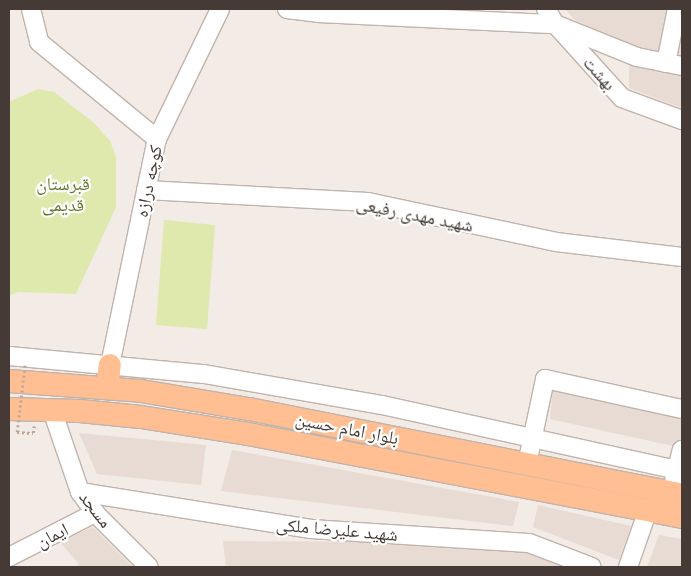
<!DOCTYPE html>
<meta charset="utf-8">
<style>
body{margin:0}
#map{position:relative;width:691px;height:576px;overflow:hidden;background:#f3ebe5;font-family:"Open Sans","Noto Naskh Arabic",sans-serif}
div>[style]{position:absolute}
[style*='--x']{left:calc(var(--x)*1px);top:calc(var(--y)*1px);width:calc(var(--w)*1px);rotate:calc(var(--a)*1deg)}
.residential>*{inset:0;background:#e7dbd3}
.green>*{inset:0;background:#dfe8ad}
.path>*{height:2.5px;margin-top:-1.25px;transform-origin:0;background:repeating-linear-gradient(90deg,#c0a699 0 2.5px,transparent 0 5px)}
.roads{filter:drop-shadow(1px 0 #c1b3ab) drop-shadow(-1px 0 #c1b3ab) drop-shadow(0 1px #c1b3ab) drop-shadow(0 -1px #c1b3ab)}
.minor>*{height:18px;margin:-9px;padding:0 9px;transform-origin:9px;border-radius:9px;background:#fff}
.major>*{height:22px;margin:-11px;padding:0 11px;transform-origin:11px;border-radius:11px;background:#ffbf92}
.path-bridge>*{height:2.5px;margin-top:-1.25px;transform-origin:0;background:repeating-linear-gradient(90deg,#c0a699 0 2.5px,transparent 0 5px)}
span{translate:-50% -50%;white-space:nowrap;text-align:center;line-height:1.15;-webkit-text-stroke:4.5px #fff;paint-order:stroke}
.street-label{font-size:18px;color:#453a35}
.park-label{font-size:18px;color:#5e7728}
.frame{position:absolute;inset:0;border:10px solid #453a35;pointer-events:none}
</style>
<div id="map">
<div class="residential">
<div style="clip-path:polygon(565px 9px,682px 9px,682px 108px,629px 88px,629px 44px,576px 21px)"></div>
<div style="clip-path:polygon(554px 377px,682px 406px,682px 448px,550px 419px)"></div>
<div style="clip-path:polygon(79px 433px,206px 445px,201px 485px,97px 474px)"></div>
<div style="clip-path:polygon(232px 450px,519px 502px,513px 526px,221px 491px)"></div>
<div style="clip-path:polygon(538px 505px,631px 526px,619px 560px,533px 527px)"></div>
<div style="clip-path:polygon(93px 527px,133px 567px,75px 567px,79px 564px,60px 542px)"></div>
<div style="clip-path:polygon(659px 535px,682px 539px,682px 567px,647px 567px)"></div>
<div style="clip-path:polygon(223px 541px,420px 542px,531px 548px,576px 567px,226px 567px)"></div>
</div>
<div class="green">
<div style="clip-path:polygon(38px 89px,54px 92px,94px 123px,110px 141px,116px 157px,116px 207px,76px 294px,18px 292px,9px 296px,9px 102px)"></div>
<div style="clip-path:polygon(164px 220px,215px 225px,207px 329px,156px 325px)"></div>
</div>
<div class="path">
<div style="--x:17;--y:432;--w:16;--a:4"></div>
<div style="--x:33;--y:433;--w:7;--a:-82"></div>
</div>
<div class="roads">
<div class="minor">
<div style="--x:31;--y:9;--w:34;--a:76"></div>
<div style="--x:39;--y:42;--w:153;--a:39.4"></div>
<div style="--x:287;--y:9;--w:31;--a:7"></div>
<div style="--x:318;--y:13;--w:237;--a:2.7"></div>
<div style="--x:555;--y:24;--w:88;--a:21.9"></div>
<div style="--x:637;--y:57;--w:46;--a:11.3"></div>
<div style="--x:546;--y:9;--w:17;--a:59"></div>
<div style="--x:555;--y:24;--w:100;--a:47.8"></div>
<div style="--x:622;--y:98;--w:64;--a:20.1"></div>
<div style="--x:666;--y:63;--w:55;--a:-78.5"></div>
<div style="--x:146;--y:190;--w:222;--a:3.1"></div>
<div style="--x:368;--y:202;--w:192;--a:12"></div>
<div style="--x:556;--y:242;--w:127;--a:6.8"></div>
<div style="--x:9;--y:356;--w:196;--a:5.3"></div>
<div style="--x:204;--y:374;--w:181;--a:9.9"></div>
<div style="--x:382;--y:405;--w:307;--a:12.4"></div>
<div style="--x:110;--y:365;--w:231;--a:-78.3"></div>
<div style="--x:157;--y:139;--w:144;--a:-64.1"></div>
<div style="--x:52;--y:410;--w:87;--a:71.1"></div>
<div style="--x:80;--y:492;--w:26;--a:54"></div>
<div style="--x:95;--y:513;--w:76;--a:45"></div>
<div style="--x:527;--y:464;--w:87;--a:-78"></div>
<div style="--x:545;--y:379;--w:140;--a:12.4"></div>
<div style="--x:674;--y:481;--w:32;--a:-76"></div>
<div style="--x:80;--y:492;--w:234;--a:9.1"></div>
<div style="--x:311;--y:529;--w:218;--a:3.7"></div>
<div style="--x:529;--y:543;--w:67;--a:20.9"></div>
<div style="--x:9;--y:557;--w:97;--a:-27.1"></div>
<div style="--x:628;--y:567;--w:60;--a:-70.7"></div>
</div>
<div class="major">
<div style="--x:9;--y:381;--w:132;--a:4.3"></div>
<div style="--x:141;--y:391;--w:109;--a:9.5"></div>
<div style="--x:249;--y:409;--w:441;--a:11.2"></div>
<div style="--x:107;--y:388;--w:23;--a:-83"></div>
<div style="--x:9;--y:409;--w:71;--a:1.6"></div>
<div style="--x:80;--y:411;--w:61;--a:5.6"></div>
<div style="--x:141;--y:417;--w:108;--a:9"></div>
<div style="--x:248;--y:434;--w:442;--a:10.8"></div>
</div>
</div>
<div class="path-bridge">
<div style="--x:17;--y:432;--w:68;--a:-83.3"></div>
</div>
<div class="street-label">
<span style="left:600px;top:73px;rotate:48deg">بهشت</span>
<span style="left:148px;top:181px;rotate:-78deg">کوچه درازه</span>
<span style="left:415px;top:214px;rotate:11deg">شهید مهدی رفیعی</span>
<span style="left:347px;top:428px;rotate:11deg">بلوار امام حسین</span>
<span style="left:96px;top:509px;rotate:52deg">مسجد</span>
<span style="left:337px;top:529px;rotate:5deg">شهید علیرضا ملکی</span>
<span style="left:52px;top:535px;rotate:-27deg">ایمان</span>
</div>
<div class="park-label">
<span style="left:63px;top:194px">قبرستان<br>قدیمی</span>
</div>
<div class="frame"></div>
</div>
